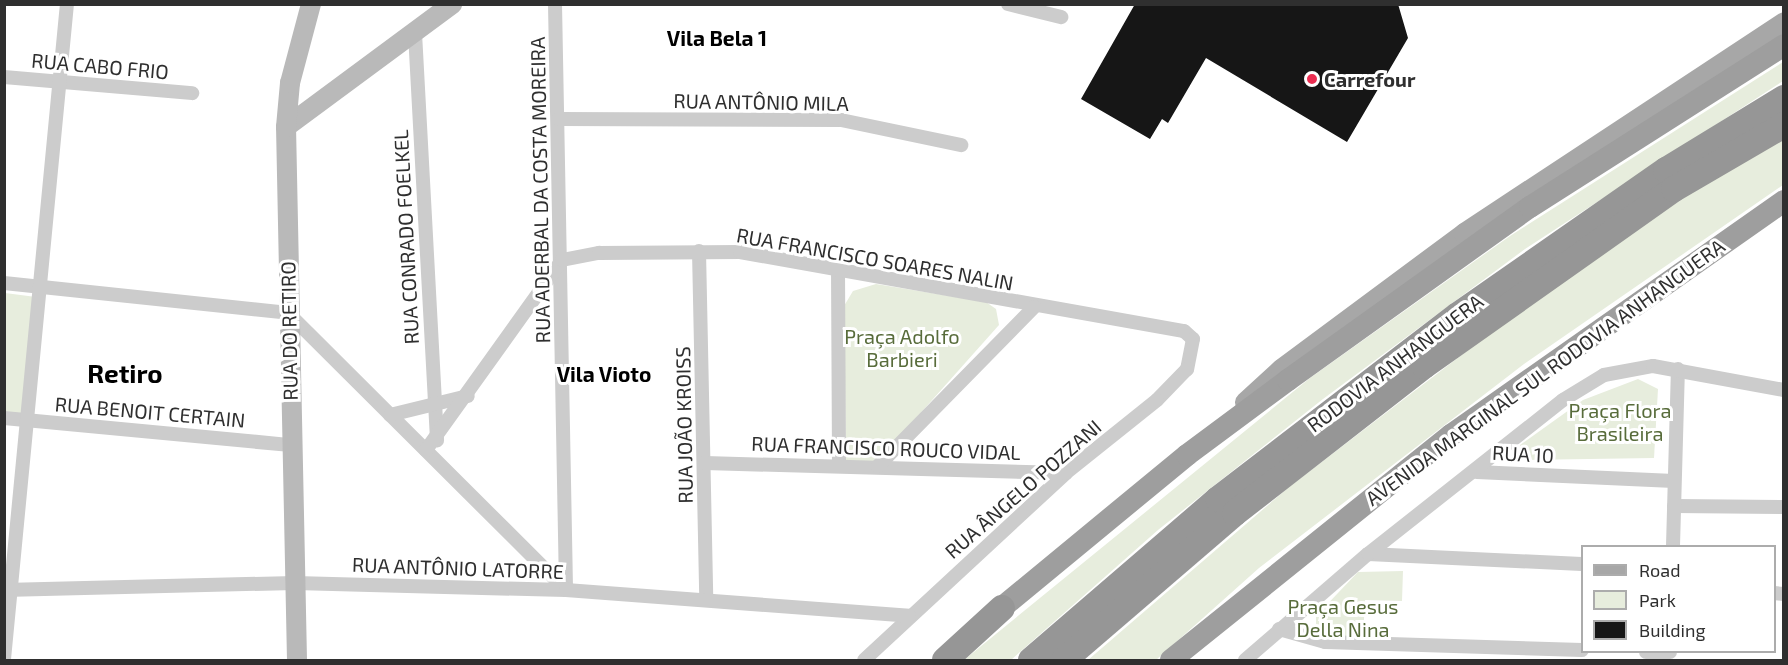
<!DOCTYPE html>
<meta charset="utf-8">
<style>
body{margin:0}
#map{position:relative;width:1788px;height:665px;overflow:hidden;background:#fff;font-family:"Exo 2",sans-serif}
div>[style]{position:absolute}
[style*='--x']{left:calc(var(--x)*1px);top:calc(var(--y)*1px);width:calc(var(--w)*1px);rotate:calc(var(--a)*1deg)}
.green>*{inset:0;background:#e7eddd}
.building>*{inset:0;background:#161616}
.minor>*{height:14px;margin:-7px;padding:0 7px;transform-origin:7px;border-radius:7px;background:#ccc}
.secondary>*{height:20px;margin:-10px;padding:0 10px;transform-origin:10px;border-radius:10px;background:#b9b9b9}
.primary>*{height:21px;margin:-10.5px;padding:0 10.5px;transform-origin:10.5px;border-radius:10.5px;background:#a7a7a7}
.trunk>*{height:22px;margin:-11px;padding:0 11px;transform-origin:11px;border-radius:11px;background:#9e9e9e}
.motorway>*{height:26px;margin:-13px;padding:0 13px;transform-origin:13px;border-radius:13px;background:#969696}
.dots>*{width:16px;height:16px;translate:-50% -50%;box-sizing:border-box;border:3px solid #fff;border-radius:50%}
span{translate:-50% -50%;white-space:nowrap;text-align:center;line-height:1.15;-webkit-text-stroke:6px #fff;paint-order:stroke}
.street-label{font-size:20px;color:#2f2f2f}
.poi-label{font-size:20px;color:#2f2f2f;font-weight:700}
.left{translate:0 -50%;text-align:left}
.park-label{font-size:20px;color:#586c3b}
.neighbourhood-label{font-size:21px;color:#000;font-weight:700}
.district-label{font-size:26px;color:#000;font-weight:700}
.frame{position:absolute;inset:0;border:6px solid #2f2f2f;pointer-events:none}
.legend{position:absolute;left:1581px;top:545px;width:195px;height:108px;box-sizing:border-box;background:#fff;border:2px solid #acacac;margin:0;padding:8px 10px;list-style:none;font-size:18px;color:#2f2f2f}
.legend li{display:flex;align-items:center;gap:12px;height:30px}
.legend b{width:30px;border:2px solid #acacac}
</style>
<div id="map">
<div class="green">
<div style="clip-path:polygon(1783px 62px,1783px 81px,1525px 249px,1323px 399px,1158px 530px,1011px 660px,964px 660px,1310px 378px,1510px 236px)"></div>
<div style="clip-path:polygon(1783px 132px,1783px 185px,1524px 364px,1259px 568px,1156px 660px,1088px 660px,1289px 487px,1557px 282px)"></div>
<div style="clip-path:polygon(876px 284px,986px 302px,996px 309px,999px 325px,876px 463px,846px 461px,844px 306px,853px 291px)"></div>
<div style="clip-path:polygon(5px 293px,36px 297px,21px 417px,5px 415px)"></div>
<div style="clip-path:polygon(1638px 379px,1658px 389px,1654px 458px,1518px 460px,1520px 445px,1583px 400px)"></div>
<div style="clip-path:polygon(1403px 571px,1402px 601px,1365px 600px,1363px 638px,1316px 634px,1316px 616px,1358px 572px)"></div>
</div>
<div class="building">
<div style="clip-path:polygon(1135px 4px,1398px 4px,1408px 38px,1347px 142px,1206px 58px,1168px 123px,1162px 119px,1150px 139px,1081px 99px)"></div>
</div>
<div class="minor">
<div style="--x:555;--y:4;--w:586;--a:88.92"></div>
<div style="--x:1008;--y:4;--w:55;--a:13.8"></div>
<div style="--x:415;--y:33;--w:408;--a:86.9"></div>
<div style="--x:4;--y:77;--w:189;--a:4.9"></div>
<div style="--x:559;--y:119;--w:282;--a:0.2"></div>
<div style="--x:841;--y:120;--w:123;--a:11.8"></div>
<div style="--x:699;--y:251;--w:347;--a:88.8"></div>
<div style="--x:838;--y:269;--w:195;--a:89.7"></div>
<div style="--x:4;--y:283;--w:286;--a:6"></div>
<div style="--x:288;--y:313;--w:392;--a:44.9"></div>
<div style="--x:390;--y:415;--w:80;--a:-13.7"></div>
<div style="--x:4;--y:418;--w:288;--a:5.4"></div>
<div style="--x:426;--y:450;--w:234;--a:-54.4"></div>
<div style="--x:562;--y:260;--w:38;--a:-11"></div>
<div style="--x:599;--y:253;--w:141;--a:-0.4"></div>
<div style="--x:740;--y:252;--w:451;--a:10.1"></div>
<div style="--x:1184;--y:331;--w:12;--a:42"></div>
<div style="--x:1193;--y:339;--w:31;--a:101"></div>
<div style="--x:1187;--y:369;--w:43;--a:134.1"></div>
<div style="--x:1157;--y:400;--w:117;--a:141.3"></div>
<div style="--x:1066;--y:473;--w:275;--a:137.2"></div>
<div style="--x:705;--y:463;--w:361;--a:1.6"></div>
<div style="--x:878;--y:466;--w:223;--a:-45.5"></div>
<div style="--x:1477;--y:472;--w:197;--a:2.6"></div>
<div style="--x:1674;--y:506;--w:110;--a:0.5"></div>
<div style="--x:1673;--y:546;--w:177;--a:-88.4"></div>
<div style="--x:1368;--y:554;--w:214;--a:2.7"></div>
<div style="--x:4;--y:590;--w:291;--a:-1.4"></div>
<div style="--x:295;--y:583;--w:271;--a:1.5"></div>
<div style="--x:566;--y:590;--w:344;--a:4.3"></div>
<div style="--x:1774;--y:593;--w:10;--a:6"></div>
<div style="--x:1279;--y:629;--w:48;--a:15.8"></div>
<div style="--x:1325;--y:642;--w:257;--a:1.8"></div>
<div style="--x:1646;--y:652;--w:24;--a:0"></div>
<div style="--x:4;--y:659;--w:658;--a:-84.51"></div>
<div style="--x:1245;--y:660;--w:162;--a:-40.8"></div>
<div style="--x:1368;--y:554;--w:248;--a:-38.3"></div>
<div style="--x:1563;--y:400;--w:48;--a:-31.4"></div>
<div style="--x:1604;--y:375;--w:50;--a:-10.4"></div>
<div style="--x:1653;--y:366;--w:133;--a:10.4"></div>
</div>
<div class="secondary">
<div style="--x:286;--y:127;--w:207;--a:-36.5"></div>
<div style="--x:297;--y:660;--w:533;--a:-91.18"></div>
<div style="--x:286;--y:127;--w:44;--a:-84.8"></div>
<div style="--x:290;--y:83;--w:82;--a:-75.1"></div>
</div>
<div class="primary">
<div style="--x:1245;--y:402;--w:49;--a:-42.5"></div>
<div style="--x:1281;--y:369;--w:228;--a:-36.6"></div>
<div style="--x:1464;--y:233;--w:383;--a:-33.4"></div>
</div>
<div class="trunk">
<div style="--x:988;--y:619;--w:258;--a:-39.5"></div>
<div style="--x:1187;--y:455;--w:126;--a:-36.6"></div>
<div style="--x:1288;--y:380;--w:297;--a:-35.6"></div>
<div style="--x:1530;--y:207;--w:301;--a:-32.5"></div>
<div style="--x:1171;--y:660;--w:359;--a:-38.8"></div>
<div style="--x:1451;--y:435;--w:407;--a:-35.1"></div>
</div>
<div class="motorway">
<div style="--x:945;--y:660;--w:77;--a:-42.4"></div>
<div style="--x:1031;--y:660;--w:247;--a:-40.7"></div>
<div style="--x:1218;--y:499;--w:302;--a:-37.5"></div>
<div style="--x:1458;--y:315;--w:254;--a:-34.9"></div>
<div style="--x:1666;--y:170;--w:138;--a:-31.4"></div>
<div style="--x:1064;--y:660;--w:225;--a:-40.7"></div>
<div style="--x:1235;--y:513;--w:239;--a:-37.9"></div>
<div style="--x:1424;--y:366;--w:306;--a:-35.3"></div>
<div style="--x:1674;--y:189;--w:127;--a:-30.2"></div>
</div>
<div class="dots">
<div style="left:1312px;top:79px;background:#ea2d51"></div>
</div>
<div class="street-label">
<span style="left:100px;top:66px;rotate:5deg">RUA CABO FRIO</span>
<span style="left:761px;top:102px;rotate:1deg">RUA ANTÔNIO MILA</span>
<span style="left:540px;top:190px;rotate:-91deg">RUA ADERBAL DA COSTA MOREIRA</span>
<span style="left:406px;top:237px;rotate:-93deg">RUA CONRADO FOELKEL</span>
<span style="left:875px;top:259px;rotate:10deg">RUA FRANCISCO SOARES NALIN</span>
<span style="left:289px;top:331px;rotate:-91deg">RUA DO RETIRO</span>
<span style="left:1395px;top:363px;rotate:-37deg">RODOVIA ANHANGUERA</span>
<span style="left:1545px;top:372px;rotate:-36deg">AVENIDA MARGINAL SUL RODOVIA ANHANGUERA</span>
<span style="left:150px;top:412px;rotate:5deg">RUA BENOIT CERTAIN</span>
<span style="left:684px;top:425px;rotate:-91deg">RUA JOÃO KROISS</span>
<span style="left:886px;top:448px;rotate:2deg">RUA FRANCISCO ROUCO VIDAL</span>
<span style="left:1523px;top:454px;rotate:3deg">RUA 10</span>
<span style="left:1023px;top:489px;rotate:-41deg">RUA ÂNGELO POZZANI</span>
<span style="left:458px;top:568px;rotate:2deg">RUA ANTÔNIO LATORRE</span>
</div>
<div class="poi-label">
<span class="left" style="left:1324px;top:79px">Carrefour</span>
</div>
<div class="park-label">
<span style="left:902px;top:348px">Praça Adolfo<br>Barbieri</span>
<span style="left:1620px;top:422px">Praça Flora<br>Brasileira</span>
<span style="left:1343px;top:618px">Praça Gesus<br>Della Nina</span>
</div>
<div class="neighbourhood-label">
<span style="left:717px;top:38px">Vila Bela 1</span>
<span style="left:604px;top:374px">Vila Vioto</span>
</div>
<div class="district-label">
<span style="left:125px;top:373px">Retiro</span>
</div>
<div class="frame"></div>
<ul class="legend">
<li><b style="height:8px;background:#a7a7a7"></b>Road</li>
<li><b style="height:16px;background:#e7eddd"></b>Park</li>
<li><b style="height:16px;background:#161616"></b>Building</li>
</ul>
</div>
